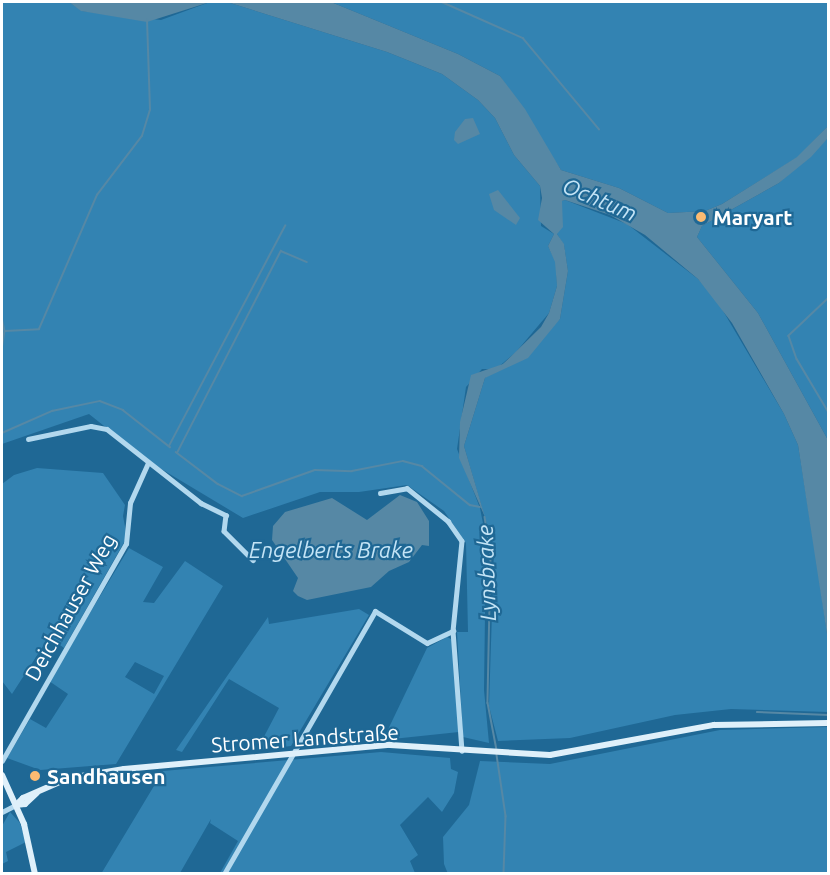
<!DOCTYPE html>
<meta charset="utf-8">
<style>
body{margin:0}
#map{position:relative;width:830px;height:875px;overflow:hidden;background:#1f6895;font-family:Ubuntu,sans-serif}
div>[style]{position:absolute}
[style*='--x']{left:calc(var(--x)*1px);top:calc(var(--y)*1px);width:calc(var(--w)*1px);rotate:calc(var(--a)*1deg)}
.green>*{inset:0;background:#3383b2}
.water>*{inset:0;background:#5688a5}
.stream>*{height:1.5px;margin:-0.75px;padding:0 0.75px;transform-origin:0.75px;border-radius:0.75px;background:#5688a5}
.minor>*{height:4.5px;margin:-2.25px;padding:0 2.25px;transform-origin:2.25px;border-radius:2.25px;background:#b2d8ee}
.secondary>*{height:6px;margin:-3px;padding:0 3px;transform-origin:3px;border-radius:3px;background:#dff0fa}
.dots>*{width:16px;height:16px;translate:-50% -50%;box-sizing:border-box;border:3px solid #1f6895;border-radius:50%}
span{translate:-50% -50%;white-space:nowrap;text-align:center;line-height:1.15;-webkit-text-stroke:4.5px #1f6895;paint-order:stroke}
.poi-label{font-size:21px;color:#fff;font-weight:700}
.left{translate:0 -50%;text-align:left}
.street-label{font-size:21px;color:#fff}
.water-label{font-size:22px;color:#c4e4f6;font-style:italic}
.frame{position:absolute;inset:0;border:3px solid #fff;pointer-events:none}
</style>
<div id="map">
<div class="green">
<div style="clip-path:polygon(2px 2px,69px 2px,82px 11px,161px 20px,210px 2px,227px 2px,387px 52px,442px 74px,478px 100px,495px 118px,514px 155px,540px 186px,541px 226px,554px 234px,548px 246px,556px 262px,557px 286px,549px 313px,516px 352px,496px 369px,482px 369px,466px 387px,457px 449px,480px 508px,486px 539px,484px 690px,489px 743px,463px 737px,457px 632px,468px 632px,466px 543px,444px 511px,407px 485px,359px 492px,320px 492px,243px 518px,148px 461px,89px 414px,2px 444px)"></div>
<div style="clip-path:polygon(331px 2px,828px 2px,828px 126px,798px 157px,722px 204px,705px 211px,668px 213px,619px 188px,561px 170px,500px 76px,458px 54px)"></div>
<div style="clip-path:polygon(828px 138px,828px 440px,758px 313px,697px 237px,702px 226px,779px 183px)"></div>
<div style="clip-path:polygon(565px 200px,627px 224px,698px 279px,716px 299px,784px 414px,798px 445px,817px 563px,828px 641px,828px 712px,731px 709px,675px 715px,570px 738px,498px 741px,489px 706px,494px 549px,464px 446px,485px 378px,560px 319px,568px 271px,564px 245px,557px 234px,562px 201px)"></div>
<div style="clip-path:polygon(37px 468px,103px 473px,125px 505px,123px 516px,127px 537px,64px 648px,49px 637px,12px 694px,2px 681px,2px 484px,14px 475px)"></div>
<div style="clip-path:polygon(evenodd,129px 548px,163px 567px,143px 602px,154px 603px,185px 561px,223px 586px,116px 764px,40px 770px,7px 758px,30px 719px,46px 728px,68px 694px,49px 681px,129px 548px,135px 662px,164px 676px,154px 694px,125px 677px,135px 662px)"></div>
<div style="clip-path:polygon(359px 609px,369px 615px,291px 746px,257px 750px,279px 708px,229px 679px,182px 752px,176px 750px,268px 617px,269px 624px)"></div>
<div style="clip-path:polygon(447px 637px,453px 640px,459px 732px,383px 740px,427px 648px)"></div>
<div style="clip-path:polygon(828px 727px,828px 873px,448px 874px,444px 864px,443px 837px,469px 805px,480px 761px,550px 764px,720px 730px)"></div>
<div style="clip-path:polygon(381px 752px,450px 758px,451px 769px,458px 772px,454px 793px,442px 812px,428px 797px,400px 825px,418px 855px,410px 861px,415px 873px,220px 873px,238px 841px,210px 823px,211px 819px,180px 873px,101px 874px,163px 771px)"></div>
<div style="clip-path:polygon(10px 812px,20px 823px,26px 842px,6px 852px,8px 861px,2px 864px,2px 826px)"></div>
</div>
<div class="water">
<div style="clip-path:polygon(69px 2px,210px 2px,147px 22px,81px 11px)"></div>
<div style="clip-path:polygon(227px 2px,331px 2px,458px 54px,500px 76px,525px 109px,561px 170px,619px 188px,668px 213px,705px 211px,722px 204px,797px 157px,828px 126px,828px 138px,811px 157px,779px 183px,702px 226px,697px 237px,758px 313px,828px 440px,828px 641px,798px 445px,784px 414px,732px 323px,698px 279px,645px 235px,610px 215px,565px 200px,562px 201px,563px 227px,557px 234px,564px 244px,568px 271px,560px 319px,528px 358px,485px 378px,464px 446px,485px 517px,459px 458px,460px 422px,471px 375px,503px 364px,541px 327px,549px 313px,557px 286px,555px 262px,548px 246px,554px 234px,538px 220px,542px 198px,540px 186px,514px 155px,495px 118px,478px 100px,442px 74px,387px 52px)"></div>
<div style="clip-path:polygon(473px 118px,480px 134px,458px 144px,454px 140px,455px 132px,465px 119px)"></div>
<div style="clip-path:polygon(498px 190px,520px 218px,516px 225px,494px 210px,489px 194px)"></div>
<div style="clip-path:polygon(400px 495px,417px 502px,429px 521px,429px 546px,422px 545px,409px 562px,389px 571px,371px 587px,307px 600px,298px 596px,293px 591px,298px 578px,272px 540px,273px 526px,285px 512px,332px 498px,367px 520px)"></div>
</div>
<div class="stream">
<div style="--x:442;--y:2;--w:89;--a:24"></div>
<div style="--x:523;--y:38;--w:119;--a:50.1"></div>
<div style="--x:828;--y:299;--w:54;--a:136.5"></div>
<div style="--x:789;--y:336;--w:24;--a:71"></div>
<div style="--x:797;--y:359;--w:61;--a:59.2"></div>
<div style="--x:2;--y:318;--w:13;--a:77"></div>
<div style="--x:5;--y:331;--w:18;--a:99"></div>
<div style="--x:5;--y:331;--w:34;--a:-3"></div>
<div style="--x:39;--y:329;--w:146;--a:-66.6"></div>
<div style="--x:97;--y:195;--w:74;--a:-52.7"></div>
<div style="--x:142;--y:136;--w:27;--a:-73"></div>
<div style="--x:150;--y:110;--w:90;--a:-91.9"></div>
<div style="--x:2;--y:433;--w:55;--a:-23.7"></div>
<div style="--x:52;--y:411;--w:49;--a:-11.8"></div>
<div style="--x:100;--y:401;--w:25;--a:21"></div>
<div style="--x:123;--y:410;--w:60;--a:38.2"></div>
<div style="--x:169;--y:446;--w:249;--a:-62.2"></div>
<div style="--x:176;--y:452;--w:53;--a:37.3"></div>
<div style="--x:218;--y:484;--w:27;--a:27"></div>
<div style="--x:242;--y:496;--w:77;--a:-19.6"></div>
<div style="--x:315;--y:470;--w:37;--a:2"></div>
<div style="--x:352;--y:471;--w:52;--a:-11.1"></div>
<div style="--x:403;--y:461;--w:20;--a:15"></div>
<div style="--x:422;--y:466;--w:62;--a:39.1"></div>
<div style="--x:470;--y:505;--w:10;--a:11"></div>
<div style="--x:177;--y:453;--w:227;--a:-62.8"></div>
<div style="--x:281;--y:251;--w:28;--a:23"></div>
<div style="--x:485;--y:517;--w:39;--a:81"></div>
<div style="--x:491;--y:556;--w:147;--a:91.2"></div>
<div style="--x:488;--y:703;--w:48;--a:79.2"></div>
<div style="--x:757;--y:712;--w:71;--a:2.4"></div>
<div style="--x:497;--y:755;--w:62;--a:81.6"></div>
<div style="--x:506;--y:816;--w:58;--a:92"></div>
</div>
<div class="minor">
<div style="--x:28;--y:439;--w:64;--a:-11.7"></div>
<div style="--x:91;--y:426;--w:16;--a:11"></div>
<div style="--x:107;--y:429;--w:120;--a:38.2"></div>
<div style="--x:201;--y:503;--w:28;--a:26"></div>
<div style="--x:226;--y:515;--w:16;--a:97"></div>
<div style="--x:224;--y:531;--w:41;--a:45"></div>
<div style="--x:380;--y:493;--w:27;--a:-10"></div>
<div style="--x:407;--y:488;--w:53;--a:38.8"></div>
<div style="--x:448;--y:521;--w:24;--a:55"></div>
<div style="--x:462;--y:541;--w:90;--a:95.7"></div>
<div style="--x:453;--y:631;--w:120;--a:85.7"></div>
<div style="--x:2;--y:761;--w:250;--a:-60.3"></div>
<div style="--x:126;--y:544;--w:41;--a:-84.4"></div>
<div style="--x:130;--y:503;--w:44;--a:-65.8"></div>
<div style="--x:2;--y:812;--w:16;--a:-27"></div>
<div style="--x:224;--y:874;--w:303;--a:-60.1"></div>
<div style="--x:375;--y:611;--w:61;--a:31.6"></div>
<div style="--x:427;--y:643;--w:29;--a:-25"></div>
</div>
<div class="secondary">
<div style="--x:2;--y:775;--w:54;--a:65.8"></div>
<div style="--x:24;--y:824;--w:51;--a:77.6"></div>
<div style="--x:16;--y:805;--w:10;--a:-45"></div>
<div style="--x:23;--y:798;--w:50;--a:-23.5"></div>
<div style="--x:69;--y:778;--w:56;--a:-9.3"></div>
<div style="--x:124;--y:769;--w:267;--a:-5.2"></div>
<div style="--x:390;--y:745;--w:160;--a:3.6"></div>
<div style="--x:550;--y:755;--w:167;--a:-10.4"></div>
<div style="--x:714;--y:725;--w:114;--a:-1"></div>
<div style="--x:16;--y:805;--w:9;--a:-6"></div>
<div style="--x:25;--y:804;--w:16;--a:-43"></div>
</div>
<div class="dots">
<div style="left:701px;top:217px;background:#fcbb72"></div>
<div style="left:35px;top:776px;background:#fcbb72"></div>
</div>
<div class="poi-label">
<span class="left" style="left:713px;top:217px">Maryart</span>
<span class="left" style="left:47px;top:776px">Sandhausen</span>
</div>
<div class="street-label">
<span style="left:70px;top:607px;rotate:-61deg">Deichhauser Weg</span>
<span style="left:305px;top:738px;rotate:-4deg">Stromer Landstraße</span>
</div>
<div class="water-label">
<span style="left:600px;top:199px;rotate:23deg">Ochtum</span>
<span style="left:331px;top:550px">Engelberts Brake</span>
<span style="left:486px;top:573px;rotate:-92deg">Lynsbrake</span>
</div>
<div class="frame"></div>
</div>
